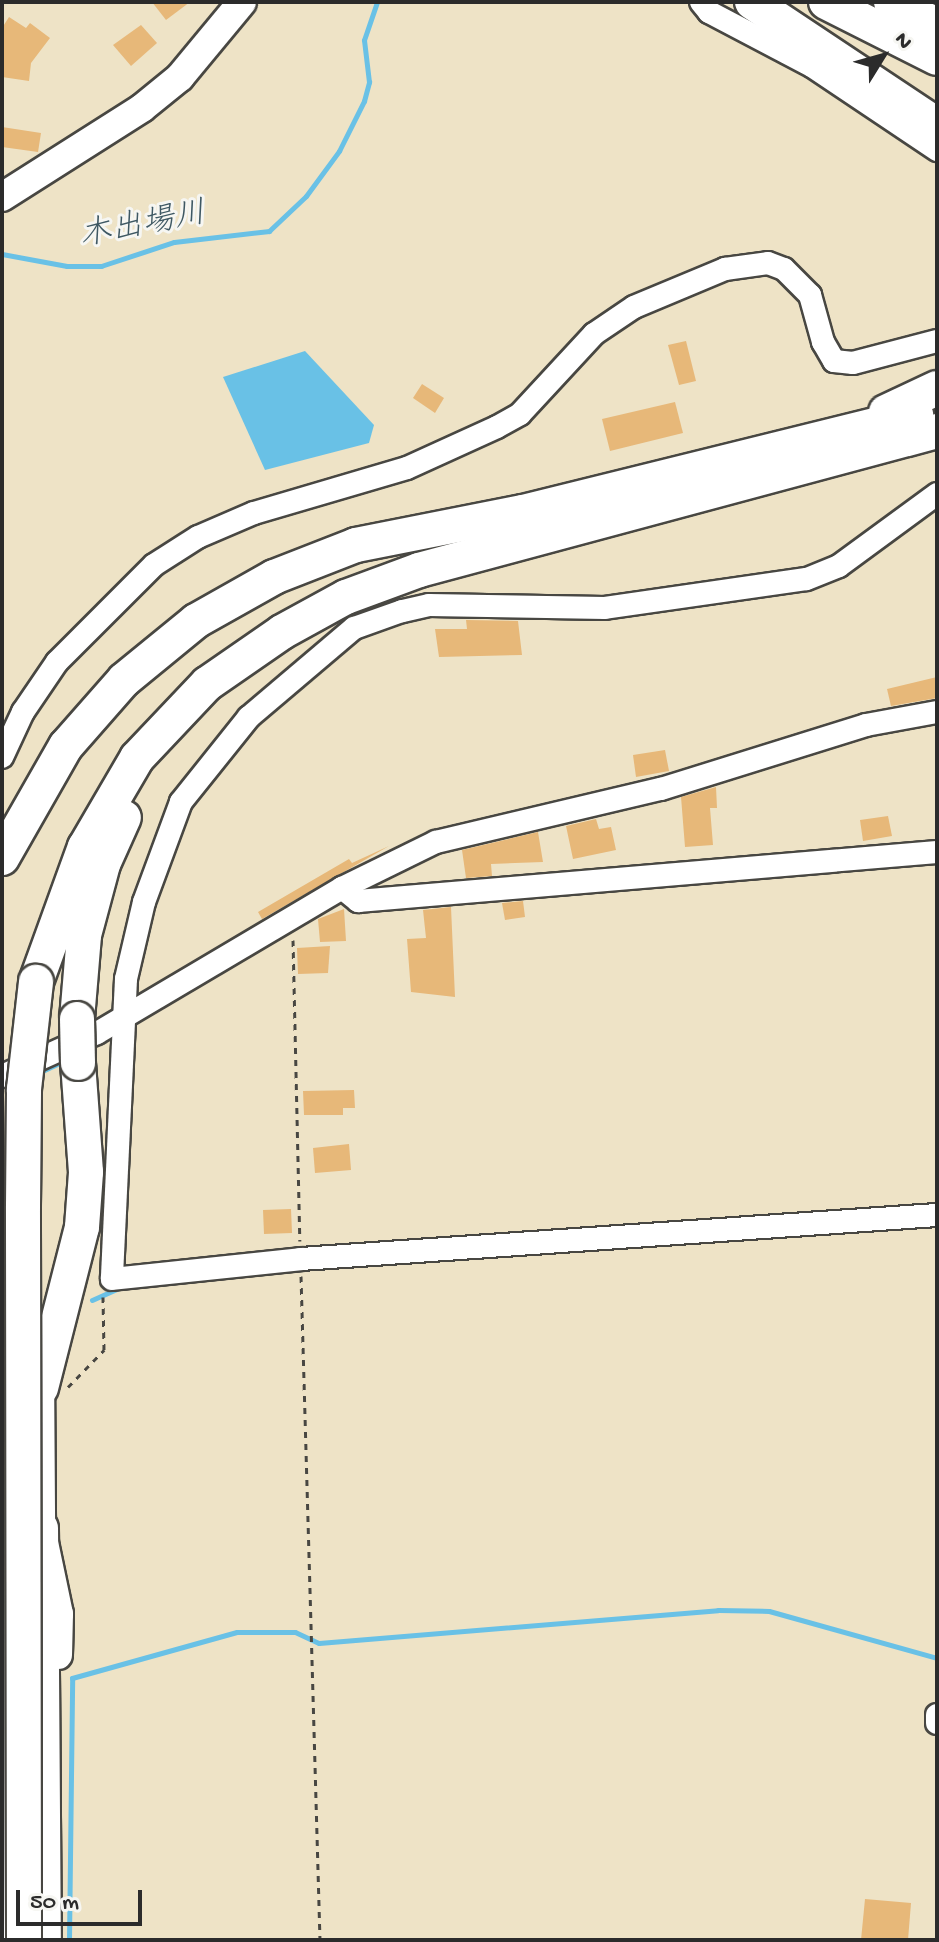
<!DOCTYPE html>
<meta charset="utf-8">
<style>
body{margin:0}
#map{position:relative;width:939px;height:1942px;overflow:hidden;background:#eee3c6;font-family:"Gochi Hand","Klee One",sans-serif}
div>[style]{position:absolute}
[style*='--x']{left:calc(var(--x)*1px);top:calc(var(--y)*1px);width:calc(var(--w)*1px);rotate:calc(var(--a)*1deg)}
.water>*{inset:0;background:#69c1e6}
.stream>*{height:5px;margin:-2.5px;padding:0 2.5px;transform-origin:2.5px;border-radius:2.5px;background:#69c1e6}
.building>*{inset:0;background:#e7b879}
.path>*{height:3px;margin-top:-1.5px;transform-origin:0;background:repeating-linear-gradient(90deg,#484742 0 6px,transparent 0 12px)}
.roads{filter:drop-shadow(2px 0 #484742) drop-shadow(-2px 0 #484742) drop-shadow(0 2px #484742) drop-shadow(0 -2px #484742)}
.minor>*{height:22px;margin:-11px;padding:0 11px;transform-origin:11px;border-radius:11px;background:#fff}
.major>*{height:28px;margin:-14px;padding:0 14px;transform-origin:14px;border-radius:14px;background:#fff}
.highway>*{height:34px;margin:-17px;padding:0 17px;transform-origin:17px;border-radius:17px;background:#fff}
.bridges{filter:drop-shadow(2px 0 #484742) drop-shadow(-2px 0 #484742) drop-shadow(0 2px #484742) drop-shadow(0 -2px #484742)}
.highway-bridge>*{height:34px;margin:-17px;padding:0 17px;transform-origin:17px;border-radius:17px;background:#fff}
span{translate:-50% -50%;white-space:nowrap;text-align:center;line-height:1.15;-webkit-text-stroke:6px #f6f6f2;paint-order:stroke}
.water-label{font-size:32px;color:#3e5863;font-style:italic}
.frame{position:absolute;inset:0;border:4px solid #2b2b2b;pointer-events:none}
.north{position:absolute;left:843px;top:16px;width:80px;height:80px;-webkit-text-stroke:6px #f6f6f2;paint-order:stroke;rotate:53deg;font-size:22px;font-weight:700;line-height:32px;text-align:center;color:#2b2b2b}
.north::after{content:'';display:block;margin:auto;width:28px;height:36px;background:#2b2b2b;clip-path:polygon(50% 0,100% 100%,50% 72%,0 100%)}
.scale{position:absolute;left:16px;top:1890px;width:126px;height:36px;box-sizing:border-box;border:4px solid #2b2b2b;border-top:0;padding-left:10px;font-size:24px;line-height:28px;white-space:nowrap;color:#2b2b2b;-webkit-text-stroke:6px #f6f6f2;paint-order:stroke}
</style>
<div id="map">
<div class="water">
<div style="clip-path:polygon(305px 351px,374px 425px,369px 443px,265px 470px,223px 377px)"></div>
</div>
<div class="stream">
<div style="--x:2;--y:254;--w:66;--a:10.5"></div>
<div style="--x:67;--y:266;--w:34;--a:0"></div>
<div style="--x:101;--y:266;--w:77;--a:-18.2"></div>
<div style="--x:174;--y:242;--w:96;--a:-6.6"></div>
<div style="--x:269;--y:231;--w:51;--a:-43.4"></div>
<div style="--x:306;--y:196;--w:56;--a:-53.7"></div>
<div style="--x:339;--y:151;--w:56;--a:-63.4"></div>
<div style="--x:364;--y:101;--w:20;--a:-75"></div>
<div style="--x:369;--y:82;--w:42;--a:-96.8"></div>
<div style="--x:364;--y:40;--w:40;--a:-71.1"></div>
<div style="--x:40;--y:1072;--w:26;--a:-25"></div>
<div style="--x:92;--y:1300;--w:30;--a:-24"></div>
<div style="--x:69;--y:1940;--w:262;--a:-89.3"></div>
<div style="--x:72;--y:1678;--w:171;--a:-15.6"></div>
<div style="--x:237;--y:1632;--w:58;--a:0"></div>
<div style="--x:295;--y:1632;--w:26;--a:25"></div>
<div style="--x:319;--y:1643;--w:400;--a:-4.7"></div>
<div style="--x:718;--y:1610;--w:51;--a:1.1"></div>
<div style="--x:769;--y:1611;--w:174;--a:15.6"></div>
</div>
<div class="building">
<div style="clip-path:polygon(152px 2px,190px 2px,166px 20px)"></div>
<div style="clip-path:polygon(9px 17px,26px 28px,30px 23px,50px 38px,31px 63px,29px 81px,2px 77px,2px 28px)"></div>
<div style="clip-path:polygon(141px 25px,157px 43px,131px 66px,113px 45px)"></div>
<div style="clip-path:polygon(2px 127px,41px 133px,38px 152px,2px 147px)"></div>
<div style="clip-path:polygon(686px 341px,696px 381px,679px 385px,668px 345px)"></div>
<div style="clip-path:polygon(422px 384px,444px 398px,435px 413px,413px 398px)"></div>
<div style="clip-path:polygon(675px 402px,683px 433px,610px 451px,602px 419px)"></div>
<div style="clip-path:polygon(466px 620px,518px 621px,522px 655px,439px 657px,435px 629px,467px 629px)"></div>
<div style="clip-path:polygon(937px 677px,937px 698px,891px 706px,887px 689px)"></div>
<div style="clip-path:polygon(665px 750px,669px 771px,636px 777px,633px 755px)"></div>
<div style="clip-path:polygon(716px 787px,717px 808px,710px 808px,713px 845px,685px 847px,681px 797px)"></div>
<div style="clip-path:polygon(888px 816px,892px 836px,863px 841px,860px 820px)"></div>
<div style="clip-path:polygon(596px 819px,599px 829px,611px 827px,616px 850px,573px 859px,566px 826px)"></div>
<div style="clip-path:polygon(538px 832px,543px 862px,491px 864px,492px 876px,466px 878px,462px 850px)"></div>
<div style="clip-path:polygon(389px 846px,262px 919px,258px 912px,349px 859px,352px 863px)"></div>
<div style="clip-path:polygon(523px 901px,525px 917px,505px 920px,502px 903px)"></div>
<div style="clip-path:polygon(451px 907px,455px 997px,411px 992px,407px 939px,426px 938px,423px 910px)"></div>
<div style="clip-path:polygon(344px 909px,346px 941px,320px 942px,318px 919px)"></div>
<div style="clip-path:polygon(330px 946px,328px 973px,298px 974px,297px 948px)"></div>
<div style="clip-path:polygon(354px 1090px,355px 1108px,343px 1108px,343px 1115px,304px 1115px,303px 1091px)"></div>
<div style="clip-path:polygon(349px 1144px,351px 1170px,315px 1173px,313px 1148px)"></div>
<div style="clip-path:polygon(291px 1209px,292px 1233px,264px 1234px,263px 1210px)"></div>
<div style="clip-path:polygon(865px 1899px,911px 1903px,908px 1940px,861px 1940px)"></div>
</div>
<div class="path">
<div style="--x:293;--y:940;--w:301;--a:88.7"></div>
<div style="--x:301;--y:1276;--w:664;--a:88.36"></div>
<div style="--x:68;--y:1387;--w:52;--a:-45.8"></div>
<div style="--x:104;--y:1350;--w:53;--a:-91.1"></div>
</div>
<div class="roads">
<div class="minor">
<div style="--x:701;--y:2;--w:13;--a:51"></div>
<div style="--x:709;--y:12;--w:116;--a:27.7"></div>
<div style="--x:812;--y:66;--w:151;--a:33.9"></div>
<div style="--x:937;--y:494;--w:122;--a:143.7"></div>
<div style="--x:839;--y:566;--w:35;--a:158"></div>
<div style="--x:806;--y:579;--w:203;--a:171.8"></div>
<div style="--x:605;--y:608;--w:176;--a:-179"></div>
<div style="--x:429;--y:605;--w:28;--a:167"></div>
<div style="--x:402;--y:611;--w:51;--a:160.5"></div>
<div style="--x:354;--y:628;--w:138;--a:139.7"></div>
<div style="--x:249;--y:717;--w:109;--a:128.7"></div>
<div style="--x:181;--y:802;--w:107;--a:110.3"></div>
<div style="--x:144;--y:902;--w:79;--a:103.2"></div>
<div style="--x:126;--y:979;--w:300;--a:92.7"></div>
<div style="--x:112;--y:1279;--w:190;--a:-6"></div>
<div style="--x:301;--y:1259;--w:638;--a:-3.96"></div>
<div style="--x:2;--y:757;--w:50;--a:-65"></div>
<div style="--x:23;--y:712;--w:60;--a:-55.8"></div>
<div style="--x:57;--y:662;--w:137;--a:-45"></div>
<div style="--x:154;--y:565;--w:52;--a:-32.5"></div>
<div style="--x:198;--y:537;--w:61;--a:-23.2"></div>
<div style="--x:254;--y:513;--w:159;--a:-16.4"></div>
<div style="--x:407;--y:468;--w:99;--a:-24.5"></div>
<div style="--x:497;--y:427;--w:26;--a:-29"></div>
<div style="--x:520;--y:414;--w:109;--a:-47.2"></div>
<div style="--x:594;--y:334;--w:48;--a:-34"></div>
<div style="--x:634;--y:307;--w:99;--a:-22.7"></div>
<div style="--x:725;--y:269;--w:43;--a:-7.9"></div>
<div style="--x:768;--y:263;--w:17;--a:21"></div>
<div style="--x:784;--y:269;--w:37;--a:45"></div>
<div style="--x:810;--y:295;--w:49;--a:74.5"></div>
<div style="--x:823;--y:342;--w:22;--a:60"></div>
<div style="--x:834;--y:361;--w:19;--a:6"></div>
<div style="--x:853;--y:363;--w:87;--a:-14.7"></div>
<div style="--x:342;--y:888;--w:21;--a:39"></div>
<div style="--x:358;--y:901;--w:581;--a:-4.84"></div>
<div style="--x:2;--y:1076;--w:104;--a:-24.4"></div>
<div style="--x:97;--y:1033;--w:285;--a:-30.6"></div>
<div style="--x:342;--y:888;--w:105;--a:-26.1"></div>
<div style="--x:436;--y:842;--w:231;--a:-13.3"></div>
<div style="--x:661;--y:789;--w:215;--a:-17.3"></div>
<div style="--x:866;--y:725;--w:72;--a:-10.4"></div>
<div style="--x:937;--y:1715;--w:8;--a:90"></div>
</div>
<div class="major">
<div style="--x:2;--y:197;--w:166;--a:-32.4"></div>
<div style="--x:142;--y:108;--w:49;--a:-39.2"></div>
<div style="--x:180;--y:77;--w:97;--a:-50.4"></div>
<div style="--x:2;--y:1345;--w:28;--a:80"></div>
<div style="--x:7;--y:1373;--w:174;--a:91.6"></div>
<div style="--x:40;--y:1367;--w:161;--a:89.6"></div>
<div style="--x:41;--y:1528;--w:88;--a:78.2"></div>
<div style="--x:59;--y:1614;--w:41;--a:91.4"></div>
</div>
<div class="highway">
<div style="--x:752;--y:2;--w:222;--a:33.6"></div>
<div style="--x:826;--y:2;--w:124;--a:26.8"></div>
<div style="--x:891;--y:2;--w:51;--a:26.6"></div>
<div style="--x:886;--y:412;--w:56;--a:-25.2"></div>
<div style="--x:2;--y:858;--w:129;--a:-60.3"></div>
<div style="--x:66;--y:746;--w:88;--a:-48.7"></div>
<div style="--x:124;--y:680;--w:93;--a:-39.3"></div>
<div style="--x:196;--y:621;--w:90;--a:-29.4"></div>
<div style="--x:274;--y:577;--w:88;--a:-21.3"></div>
<div style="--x:356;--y:545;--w:170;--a:-11.2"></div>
<div style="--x:523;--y:512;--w:405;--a:-13.9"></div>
<div style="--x:36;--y:982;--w:144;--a:-70.1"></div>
<div style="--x:85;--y:847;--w:103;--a:-59.7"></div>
<div style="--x:137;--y:758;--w:102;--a:-46.6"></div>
<div style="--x:207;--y:684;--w:91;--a:-34.7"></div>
<div style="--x:282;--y:632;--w:73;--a:-28.7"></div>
<div style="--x:346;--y:597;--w:78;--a:-20.3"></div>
<div style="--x:419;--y:570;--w:536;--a:-15.02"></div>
<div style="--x:77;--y:1019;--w:84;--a:-85.2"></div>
<div style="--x:84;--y:935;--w:73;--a:-75"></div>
<div style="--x:103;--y:864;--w:51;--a:-65.9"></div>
<div style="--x:41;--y:1388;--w:166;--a:-75.7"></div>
<div style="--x:82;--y:1227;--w:55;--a:-85.8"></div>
<div style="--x:86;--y:1172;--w:109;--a:-94.2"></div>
<div style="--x:41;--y:1528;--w:412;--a:89.6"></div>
<div style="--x:5;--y:1940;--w:412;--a:-89.9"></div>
</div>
</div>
<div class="bridges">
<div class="highway-bridge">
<div style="--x:77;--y:1019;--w:44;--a:88.7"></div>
<div style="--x:24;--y:1940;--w:734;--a:-90.08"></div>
<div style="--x:23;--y:1206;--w:117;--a:-89.5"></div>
<div style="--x:24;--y:1089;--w:108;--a:-83.6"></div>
</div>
</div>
<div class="water-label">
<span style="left:143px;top:227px;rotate:-11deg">木出場川</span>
</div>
<div class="frame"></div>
<div class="north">N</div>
<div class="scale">50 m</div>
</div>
